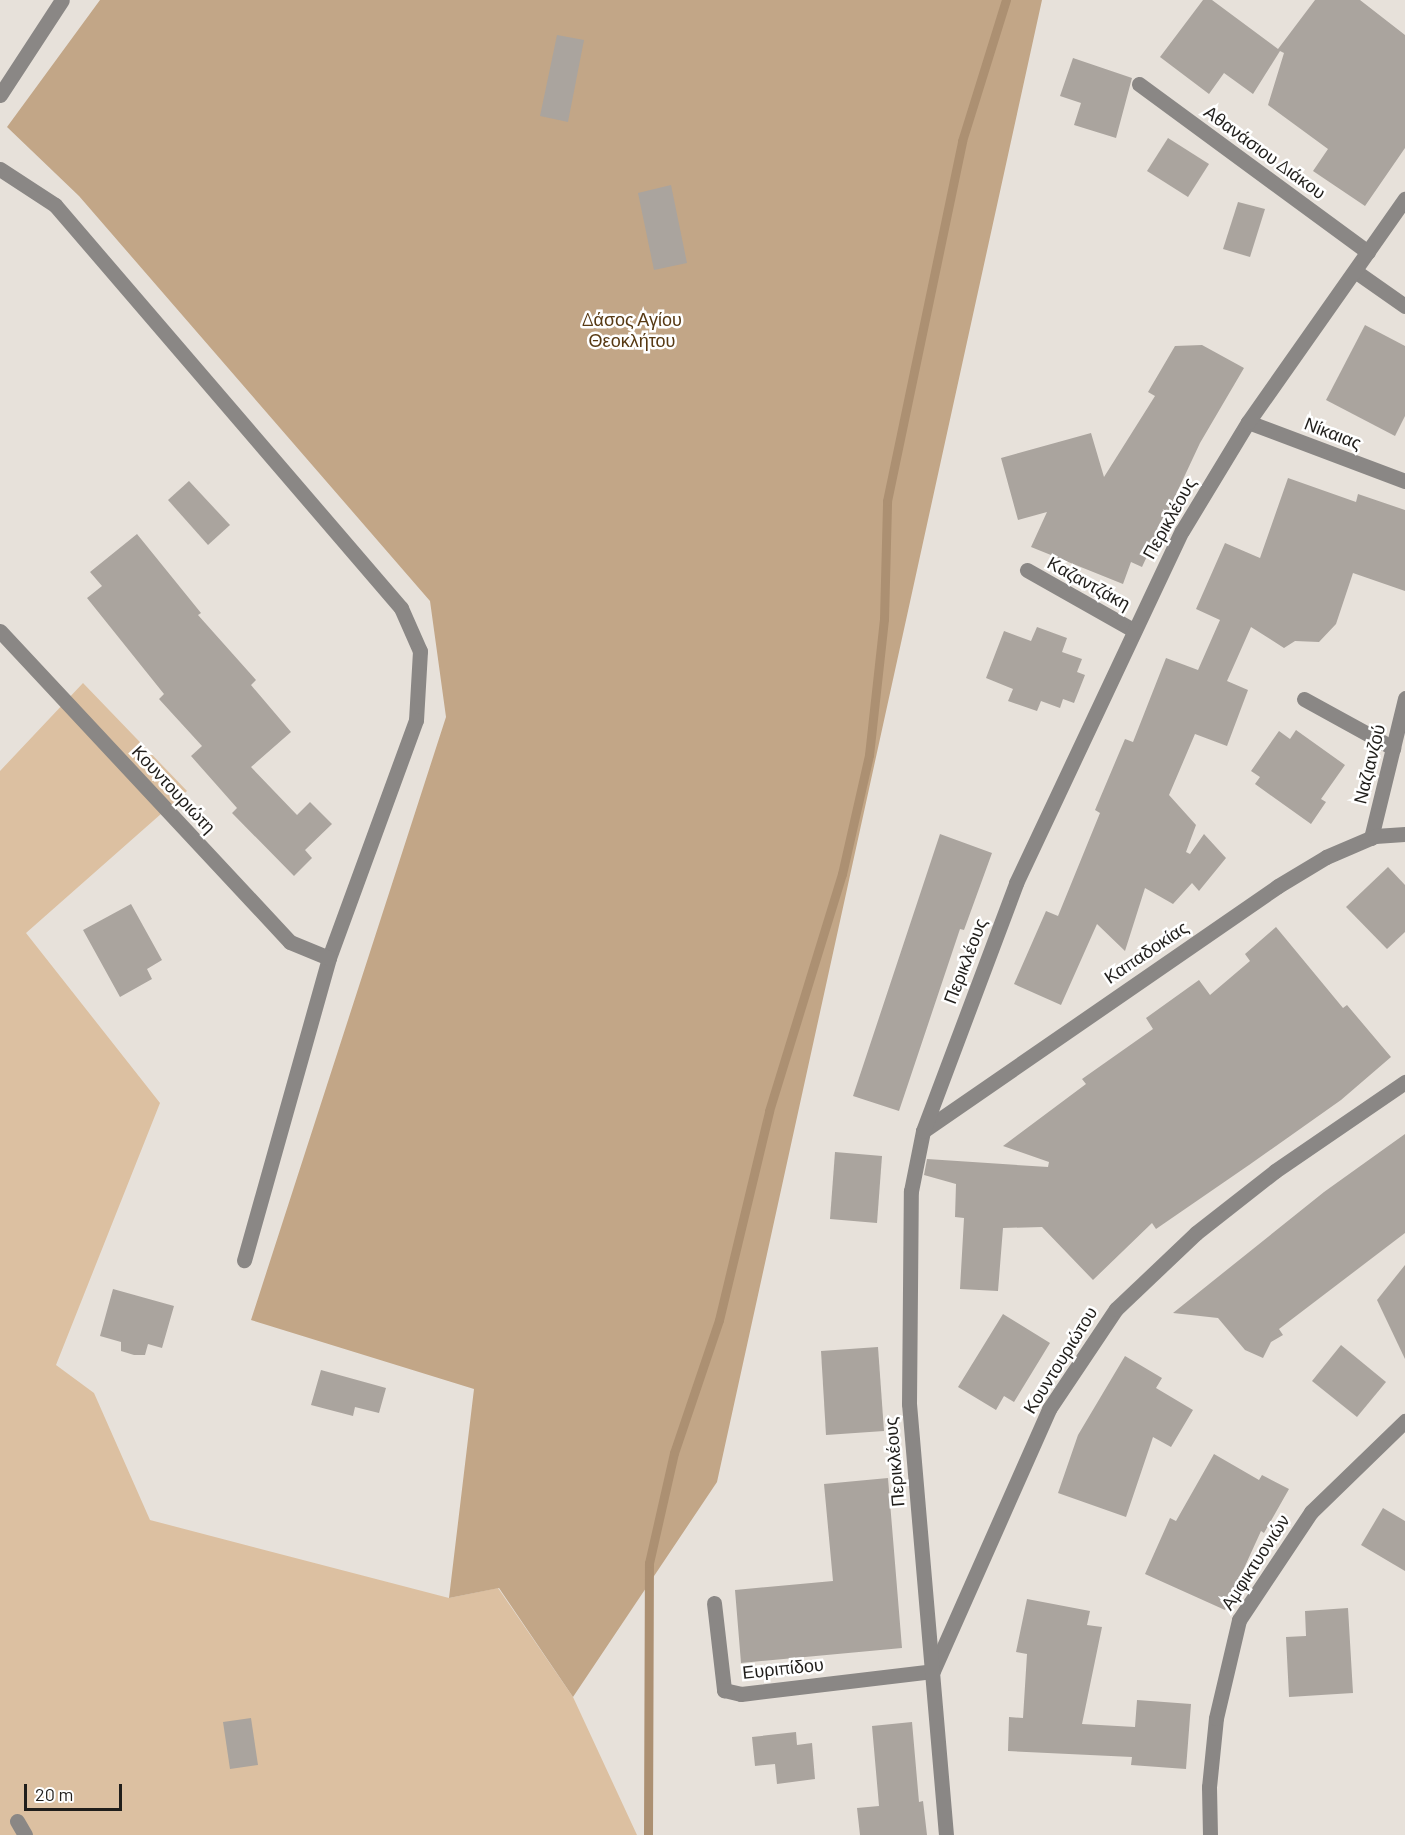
<!DOCTYPE html>
<meta charset="utf-8">
<style>
body{margin:0}
#map{position:relative;width:1405px;height:1835px;overflow:hidden;background:#e7e1da;font-family:Barlow,sans-serif}
div>[style]{position:absolute}
[style*='--x']{left:calc(var(--x)*1px);top:calc(var(--y)*1px);width:calc(var(--w)*1px);rotate:calc(var(--a)*1deg)}
.green>*{inset:0;background:#dcc0a1}
.forest>*{inset:0;background:#c2a687}
.stream>*{height:9px;margin:-4.5px;padding:0 4.5px;transform-origin:4.5px;border-radius:4.5px;background:#ac9072}
.building>*{inset:0;background:#aaa49e}
.minor>*{height:15px;margin:-7.5px;padding:0 7.5px;transform-origin:7.5px;border-radius:7.5px;background:#8a8785}
span{translate:-50% -50%;white-space:nowrap;text-align:center;line-height:1.15;-webkit-text-stroke:5px #fff;paint-order:stroke}
.street-label{font-size:18px;color:#201e1b}
.park-label{font-size:18px;color:#573913}
.scale{position:absolute;left:24px;top:1784px;width:98px;height:27px;box-sizing:border-box;border:3px solid #201e1b;border-top:0;padding-left:8px;font-size:18px;line-height:21px;white-space:nowrap;color:#201e1b;-webkit-text-stroke:4px #fff;paint-order:stroke}
</style>
<div id="map">
<div class="green">
<div style="clip-path:polygon(83px 683px,187px 791px,26px 933px,160px 1103px,56px 1365px,94px 1393px,150px 1520px,449px 1598px,498px 1588px,573px 1697px,637px 1835px,0 1835px,0 771px)"></div>
</div>
<div class="forest">
<div style="clip-path:polygon(100px 0,1042px 0,717px 1482px,573px 1697px,499px 1588px,449px 1598px,474px 1389px,251px 1320px,446px 717px,430px 601px,79px 196px,7px 127px)"></div>
</div>
<div class="stream">
<div style="--x:648;--y:1835;--w:272;--a:-89.8"></div>
<div style="--x:649;--y:1563;--w:113;--a:-77.2"></div>
<div style="--x:674;--y:1453;--w:140;--a:-71.3"></div>
<div style="--x:719;--y:1320;--w:215;--a:-76.5"></div>
<div style="--x:769;--y:1111;--w:248;--a:-72.9"></div>
<div style="--x:842;--y:874;--w:122;--a:-77.2"></div>
<div style="--x:869;--y:755;--w:137;--a:-83.7"></div>
<div style="--x:884;--y:619;--w:118;--a:-88.5"></div>
<div style="--x:887;--y:501;--w:368;--a:-78.2"></div>
<div style="--x:962;--y:141;--w:148;--a:-72.7"></div>
</div>
<div class="building">
<div style="clip-path:polygon(1203px 0,1212px 0,1278px 49px,1315px 0,1360px 0,1405px 35px,1405px 148px,1365px 206px,1313px 171px,1328px 149px,1268px 105px,1284px 53px,1280px 51px,1253px 94px,1224px 73px,1209px 94px,1160px 57px)"></div>
<div style="clip-path:polygon(557px 35px,584px 40px,568px 122px,540px 116px)"></div>
<div style="clip-path:polygon(1073px 58px,1132px 78px,1116px 138px,1074px 125px,1081px 103px,1060px 96px)"></div>
<div style="clip-path:polygon(1168px 138px,1209px 164px,1188px 197px,1147px 171px)"></div>
<div style="clip-path:polygon(671px 185px,687px 263px,654px 270px,638px 193px)"></div>
<div style="clip-path:polygon(1238px 202px,1265px 209px,1250px 257px,1223px 249px)"></div>
<div style="clip-path:polygon(1365px 325px,1405px 346px,1405px 416px,1395px 436px,1326px 400px)"></div>
<div style="clip-path:polygon(1202px 345px,1244px 368px,1200px 443px,1142px 567px,1131px 562px,1123px 584px,1031px 547px,1047px 512px,1018px 520px,1001px 458px,1091px 433px,1104px 477px,1155px 396px,1148px 392px,1175px 346px)"></div>
<div style="clip-path:polygon(1288px 478px,1356px 502px,1358px 494px,1405px 510px,1405px 591px,1353px 573px,1336px 624px,1319px 642px,1295px 641px,1284px 648px,1251px 627px,1227px 681px,1248px 690px,1227px 746px,1195px 734px,1169px 795px,1196px 825px,1186px 852px,1190px 854px,1204px 834px,1226px 858px,1199px 891px,1192px 883px,1173px 904px,1145px 888px,1125px 951px,1097px 924px,1061px 1005px,1014px 984px,1046px 911px,1058px 916px,1100px 813px,1095px 810px,1125px 739px,1133px 742px,1166px 658px,1198px 670px,1220px 620px,1196px 609px,1225px 543px,1260px 558px)"></div>
<div style="clip-path:polygon(189px 481px,230px 525px,208px 545px,168px 500px)"></div>
<div style="clip-path:polygon(137px 534px,201px 613px,198px 615px,256px 680px,251px 685px,291px 732px,251px 767px,297px 815px,310px 802px,332px 824px,305px 850px,312px 858px,294px 876px,232px 813px,237px 808px,191px 756px,202px 746px,159px 699px,164px 694px,87px 598px,102px 586px,90px 572px)"></div>
<div style="clip-path:polygon(1037px 627px,1067px 638px,1062px 652px,1082px 659px,1077px 672px,1085px 675px,1074px 703px,1063px 699px,1060px 708px,1041px 701px,1037px 711px,1008px 701px,1013px 689px,986px 678px,1004px 631px,1031px 641px)"></div>
<div style="clip-path:polygon(1296px 730px,1345px 765px,1321px 799px,1326px 802px,1311px 824px,1255px 784px,1260px 777px,1251px 771px,1279px 731px,1290px 739px)"></div>
<div style="clip-path:polygon(940px 834px,992px 853px,964px 930px,960px 929px,899px 1111px,853px 1096px)"></div>
<div style="clip-path:polygon(1388px 867px,1405px 885px,1405px 932px,1387px 949px,1346px 907px)"></div>
<div style="clip-path:polygon(131px 904px,162px 960px,147px 969px,152px 979px,120px 997px,83px 930px)"></div>
<div style="clip-path:polygon(1276px 927px,1343px 1008px,1347px 1005px,1391px 1057px,1341px 1100px,1249px 1165px,1156px 1229px,1152px 1223px,1093px 1280px,1042px 1227px,1003px 1228px,998px 1291px,960px 1289px,964px 1218px,955px 1217px,956px 1184px,924px 1175px,927px 1159px,1048px 1167px,1049px 1162px,1003px 1146px,1086px 1084px,1082px 1079px,1153px 1029px,1146px 1018px,1199px 980px,1210px 995px,1250px 961px,1245px 954px)"></div>
<div style="clip-path:polygon(1405px 1134px,1405px 1233px,1279px 1329px,1283px 1335px,1271px 1342px,1263px 1358px,1245px 1350px,1218px 1318px,1173px 1313px,1324px 1192px)"></div>
<div style="clip-path:polygon(835px 1152px,882px 1156px,877px 1223px,830px 1219px)"></div>
<div style="clip-path:polygon(1405px 1265px,1405px 1359px,1377px 1300px)"></div>
<div style="clip-path:polygon(113px 1289px,174px 1306px,162px 1348px,148px 1344px,145px 1355px,134px 1355px,121px 1351px,121px 1342px,100px 1336px)"></div>
<div style="clip-path:polygon(1003px 1314px,1050px 1343px,1014px 1402px,1004px 1396px,996px 1410px,958px 1387px)"></div>
<div style="clip-path:polygon(1341px 1345px,1386px 1382px,1357px 1417px,1312px 1381px)"></div>
<div style="clip-path:polygon(878px 1347px,884px 1431px,826px 1435px,821px 1351px)"></div>
<div style="clip-path:polygon(1125px 1356px,1162px 1378px,1156px 1388px,1193px 1410px,1171px 1447px,1153px 1437px,1126px 1517px,1058px 1493px,1078px 1435px)"></div>
<div style="clip-path:polygon(321px 1370px,386px 1388px,379px 1413px,355px 1407px,353px 1416px,311px 1405px)"></div>
<div style="clip-path:polygon(1214px 1454px,1259px 1480px,1262px 1475px,1289px 1489px,1264px 1533px,1261px 1531px,1225px 1610px,1145px 1574px,1170px 1518px,1176px 1521px)"></div>
<div style="clip-path:polygon(888px 1478px,902px 1648px,741px 1663px,735px 1590px,833px 1581px,824px 1484px)"></div>
<div style="clip-path:polygon(1383px 1508px,1405px 1521px,1405px 1571px,1361px 1545px)"></div>
<div style="clip-path:polygon(1027px 1599px,1090px 1611px,1087px 1625px,1102px 1627px,1082px 1724px,1135px 1727px,1137px 1700px,1191px 1704px,1186px 1769px,1131px 1765px,1132px 1757px,1008px 1751px,1009px 1717px,1023px 1718px,1027px 1654px,1016px 1652px)"></div>
<div style="clip-path:polygon(1348px 1608px,1353px 1693px,1289px 1697px,1286px 1637px,1306px 1636px,1305px 1611px)"></div>
<div style="clip-path:polygon(251px 1718px,258px 1765px,230px 1769px,223px 1722px)"></div>
<div style="clip-path:polygon(912px 1722px,919px 1802px,923px 1801px,927px 1835px,860px 1835px,857px 1808px,879px 1806px,872px 1726px)"></div>
<div style="clip-path:polygon(796px 1732px,797px 1745px,812px 1743px,815px 1779px,777px 1784px,775px 1764px,755px 1766px,752px 1737px)"></div>
</div>
<div class="minor">
<div style="--x:1139;--y:84;--w:284;--a:36.3"></div>
<div style="--x:0;--y:95;--w:113;--a:-56.9"></div>
<div style="--x:0;--y:169;--w:66;--a:33.2"></div>
<div style="--x:55;--y:205;--w:531;--a:49.35"></div>
<div style="--x:401;--y:608;--w:47;--a:66.2"></div>
<div style="--x:420;--y:651;--w:69;--a:93.3"></div>
<div style="--x:416;--y:720;--w:253;--a:110.1"></div>
<div style="--x:329;--y:958;--w:314;--a:105.7"></div>
<div style="--x:1355;--y:271;--w:61;--a:35"></div>
<div style="--x:1248;--y:422;--w:168;--a:20.6"></div>
<div style="--x:1027;--y:570;--w:122;--a:29.5"></div>
<div style="--x:0;--y:631;--w:425;--a:47"></div>
<div style="--x:290;--y:942;--w:42;--a:22.3"></div>
<div style="--x:1304;--y:699;--w:102;--a:28.8"></div>
<div style="--x:1371;--y:838;--w:144;--a:-76.3"></div>
<div style="--x:923;--y:1131;--w:431;--a:-34.6"></div>
<div style="--x:1278;--y:886;--w:56;--a:-31.1"></div>
<div style="--x:1326;--y:857;--w:53;--a:-23.2"></div>
<div style="--x:1375;--y:836;--w:30;--a:-4"></div>
<div style="--x:714;--y:1603;--w:88;--a:83.4"></div>
<div style="--x:724;--y:1690;--w:17;--a:13"></div>
<div style="--x:741;--y:1694;--w:193;--a:-6.8"></div>
<div style="--x:933;--y:1671;--w:287;--a:-66.1"></div>
<div style="--x:1049;--y:1409;--w:120;--a:-56.2"></div>
<div style="--x:1116;--y:1309;--w:110;--a:-43.5"></div>
<div style="--x:1196;--y:1233;--w:100;--a:-38.1"></div>
<div style="--x:1275;--y:1171;--w:158;--a:-34.4"></div>
<div style="--x:17;--y:1821;--w:16;--a:60"></div>
<div style="--x:946;--y:1835;--w:433;--a:-94.9"></div>
<div style="--x:909;--y:1404;--w:213;--a:-89.5"></div>
<div style="--x:911;--y:1191;--w:61;--a:-78.7"></div>
<div style="--x:923;--y:1131;--w:265;--a:-69.4"></div>
<div style="--x:1016;--y:883;--w:389;--a:-64.8"></div>
<div style="--x:1182;--y:531;--w:127;--a:-58.8"></div>
<div style="--x:1248;--y:422;--w:273;--a:-54.9"></div>
<div style="--x:1210;--y:1835;--w:48;--a:-91.2"></div>
<div style="--x:1209;--y:1787;--w:69;--a:-84.2"></div>
<div style="--x:1216;--y:1718;--w:101;--a:-76.8"></div>
<div style="--x:1239;--y:1620;--w:130;--a:-56.3"></div>
<div style="--x:1311;--y:1512;--w:131;--a:-44.1"></div>
</div>
<div class="street-label">
<span style="left:1265px;top:152px;rotate:36deg">Αθανάσιου Διάκου</span>
<span style="left:1333px;top:433px;rotate:21deg">Νίκαιας</span>
<span style="left:1169px;top:518px;rotate:-61deg">Περικλέους</span>
<span style="left:1089px;top:583px;rotate:29deg">Καζαντζάκη</span>
<span style="left:1369px;top:764px;rotate:-76deg">Ναζιανζού</span>
<span style="left:174px;top:789px;rotate:47deg">Κουντουριώτη</span>
<span style="left:1146px;top:952px;rotate:-34deg">Καπαδοκίας</span>
<span style="left:965px;top:961px;rotate:-69deg">Περικλέους</span>
<span style="left:1060px;top:1360px;rotate:-58deg">Κουντουριώτου</span>
<span style="left:894px;top:1462px;rotate:-95deg">Περικλέους</span>
<span style="left:1255px;top:1562px;rotate:-57deg">Αμφικτυονιών</span>
<span style="left:783px;top:1668px;rotate:-6deg">Ευριπίδου</span>
</div>
<div class="park-label">
<span style="left:632px;top:330px">Δάσος Αγίου<br>Θεοκλήτου</span>
</div>
<div class="scale">20 m</div>
</div>
